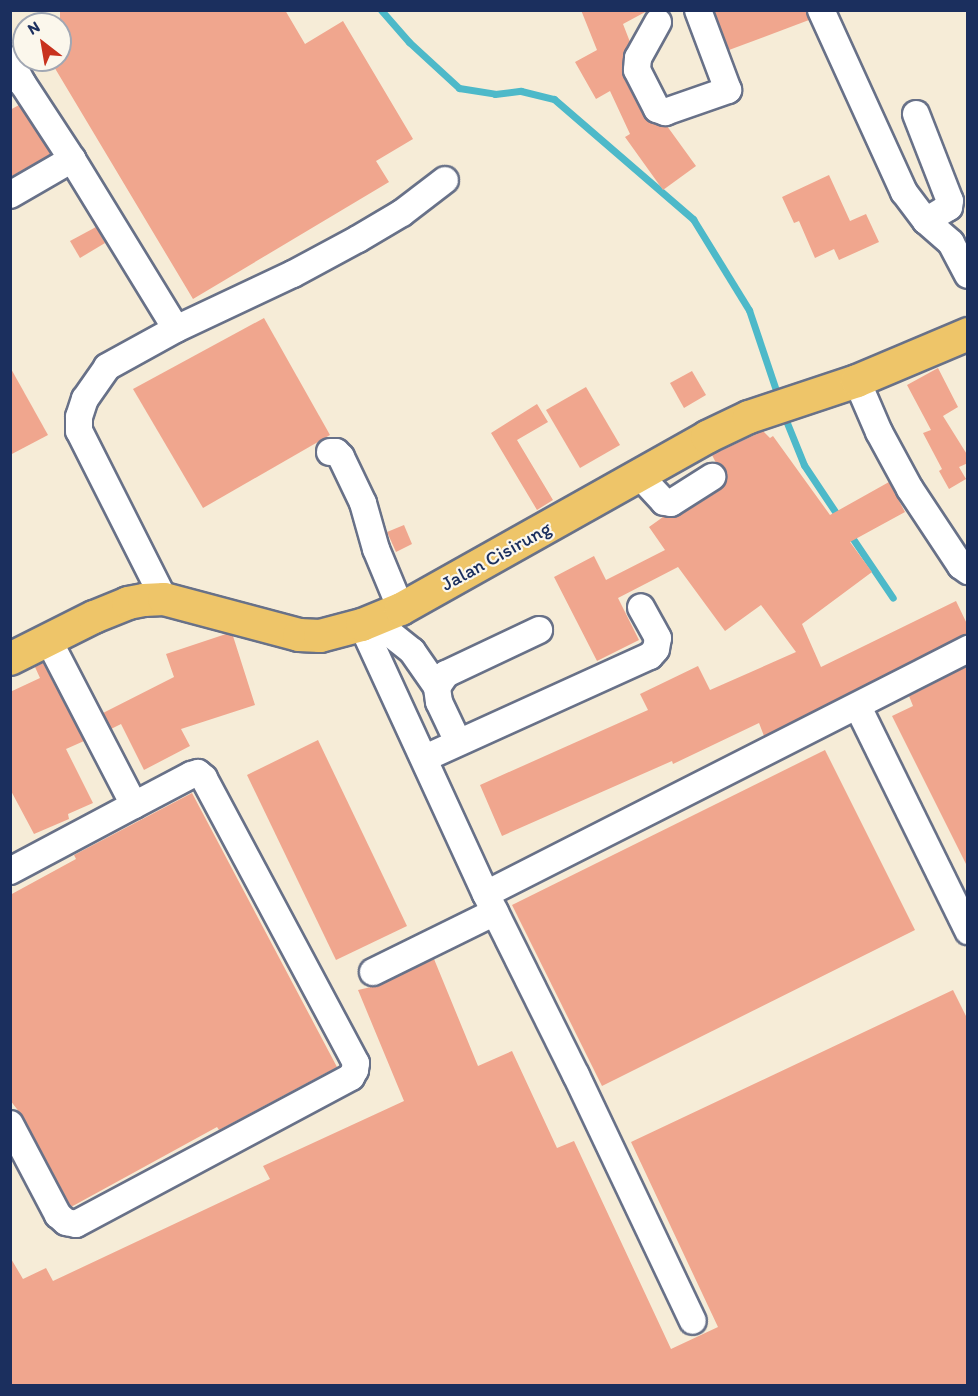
<!DOCTYPE html>
<style>
body{margin:0}
#map{position:relative;width:978px;height:1396px;overflow:hidden;background:#f6ecd7;font-family:Itim,sans-serif}
div>[style]{position:absolute}
[style*='--x']{left:calc(var(--x)*1px);top:calc(var(--y)*1px);width:calc(var(--w)*1px);rotate:calc(var(--a)*1deg)}
.stream>*{height:7px;margin:-3.5px;padding:0 3.5px;transform-origin:3.5px;border-radius:3.5px;background:#4db9c9}
.building>*{inset:0;background:#f0a68e}
.roads{filter:drop-shadow(2px 0 #687188) drop-shadow(-2px 0 #687188) drop-shadow(0 2px #687188) drop-shadow(0 -2px #687188)}
.minor>*{height:26px;margin:-13px;padding:0 13px;transform-origin:13px;border-radius:13px;background:#fff}
.major>*{height:32px;margin:-16px;padding:0 16px;transform-origin:16px;border-radius:16px;background:#eec569}
span{translate:-50% -50%;white-space:nowrap;text-align:center;line-height:1.15;-webkit-text-stroke:4.5px #fbf7ec;paint-order:stroke}
.street-label{font-size:20px;color:#1b2f5e}
.frame{position:absolute;inset:0;border:12px solid #1b2f5e;pointer-events:none}
.north{position:absolute;left:12px;top:12px;width:60px;height:60px;box-sizing:border-box;background:#fbf7ec;border:2px solid #a1a7b3;border-radius:50%;rotate:329deg;font-size:16px;font-weight:700;line-height:24px;text-align:center;color:#1b2f5e}
.north::after{content:'';display:block;margin:auto;width:21px;height:27px;background:#c8321e;clip-path:polygon(50% 0,100% 100%,50% 72%,0 100%)}
</style>
<div id="map">
<div class="stream">
<div style="--x:381;--y:10;--w:43;--a:48.8"></div>
<div style="--x:409;--y:42;--w:68;--a:42.6"></div>
<div style="--x:459;--y:88;--w:36;--a:9"></div>
<div style="--x:495;--y:94;--w:26;--a:-7"></div>
<div style="--x:521;--y:91;--w:34;--a:14"></div>
<div style="--x:554;--y:99;--w:184;--a:40.8"></div>
<div style="--x:693;--y:219;--w:107;--a:58.4"></div>
<div style="--x:749;--y:310;--w:94;--a:71.4"></div>
<div style="--x:783;--y:413;--w:56;--a:68"></div>
<div style="--x:804;--y:465;--w:65;--a:56.3"></div>
<div style="--x:849;--y:533;--w:78;--a:55.9"></div>
</div>
<div class="building">
<div style="clip-path:polygon(60px 10px,285px 10px,305px 44px,343px 21px,413px 139px,376px 161px,389px 182px,193px 299px,50px 60px,60px 60px)"></div>
<div style="clip-path:polygon(581px 10px,649px 10px,623px 24px,630px 42px,623px 57px,623px 76px,644px 117px,652px 123px,667px 126px,696px 166px,663px 190px,625px 137px,630px 134px,610px 91px,596px 99px,575px 62px,597px 50px)"></div>
<div style="clip-path:polygon(714px 10px,806px 10px,809px 20px,729px 50px)"></div>
<div style="clip-path:polygon(19px 105px,51px 154px,10px 177px,10px 110px)"></div>
<div style="clip-path:polygon(829px 175px,850px 221px,866px 214px,879px 242px,839px 260px,834px 249px,815px 258px,799px 221px,794px 223px,782px 197px)"></div>
<div style="clip-path:polygon(96px 227px,105px 243px,80px 258px,70px 241px)"></div>
<div style="clip-path:polygon(264px 318px,330px 435px,203px 508px,133px 389px)"></div>
<div style="clip-path:polygon(10px 367px,48px 435px,10px 455px)"></div>
<div style="clip-path:polygon(938px 368px,958px 407px,943px 416px,968px 456px,968px 463px,959px 467px,966px 479px,949px 489px,939px 471px,942px 469px,923px 433px,931px 430px,907px 385px)"></div>
<div style="clip-path:polygon(692px 371px,706px 395px,684px 408px,670px 383px)"></div>
<div style="clip-path:polygon(586px 387px,620px 445px,580px 468px,546px 410px)"></div>
<div style="clip-path:polygon(537px 404px,548px 422px,517px 440px,553px 500px,537px 510px,491px 433px)"></div>
<div style="clip-path:polygon(763px 431px,770px 438px,773px 436px,830px 515px,889px 482px,905px 512px,850px 542px,872px 572px,802px 624px,821px 667px,956px 601px,968px 626px,968px 634px,764px 736px,759px 723px,673px 764px,672px 761px,502px 836px,480px 785px,648px 710px,640px 694px,698px 666px,710px 690px,796px 652px,761px 605px,725px 631px,678px 567px,618px 598px,639px 640px,597px 661px,554px 577px,594px 556px,606px 580px,665px 550px,649px 527px,663px 517px,679px 516px,720px 490px,725px 483px,727px 476px,724px 469px,716px 463px,712px 455px)"></div>
<div style="clip-path:polygon(404px 525px,412px 544px,396px 552px,387px 532px)"></div>
<div style="clip-path:polygon(226px 634px,233px 636px,255px 705px,181px 729px,190px 746px,144px 770px,121px 724px,111px 729px,103px 713px,174px 677px,166px 654px)"></div>
<div style="clip-path:polygon(43px 663px,84px 741px,66px 749px,93px 803px,68px 814px,69px 819px,34px 834px,10px 789px,10px 692px,40px 678px,35px 667px)"></div>
<div style="clip-path:polygon(968px 666px,968px 868px,892px 716px,913px 706px,909px 696px)"></div>
<div style="clip-path:polygon(318px 740px,407px 926px,336px 960px,247px 775px)"></div>
<div style="clip-path:polygon(825px 750px,915px 930px,602px 1086px,512px 905px)"></div>
<div style="clip-path:polygon(192px 793px,337px 1067px,219px 1130px,217px 1127px,71px 1207px,23px 1117px,10px 1100px,10px 895px,76px 859px,74px 855px)"></div>
<div style="clip-path:polygon(434px 959px,478px 1066px,512px 1051px,557px 1148px,574px 1141px,671px 1349px,718px 1327px,631px 1142px,953px 990px,968px 1020px,968px 1386px,10px 1386px,10px 1257px,23px 1279px,46px 1268px,53px 1281px,270px 1179px,263px 1166px,404px 1101px,358px 990px,380px 985px)"></div>
</div>
<div class="roads">
<div class="minor">
<div style="--x:821;--y:10;--w:200;--a:65.5"></div>
<div style="--x:904;--y:192;--w:36;--a:53"></div>
<div style="--x:926;--y:221;--w:33;--a:41"></div>
<div style="--x:951;--y:243;--w:36;--a:62"></div>
<div style="--x:658;--y:22;--w:41;--a:119.1"></div>
<div style="--x:638;--y:58;--w:12;--a:95"></div>
<div style="--x:637;--y:70;--w:44;--a:62.9"></div>
<div style="--x:657;--y:109;--w:9;--a:21"></div>
<div style="--x:665;--y:112;--w:67;--a:-19.2"></div>
<div style="--x:728;--y:90;--w:85;--a:-110.6"></div>
<div style="--x:10;--y:60;--w:27;--a:62"></div>
<div style="--x:23;--y:84;--w:90;--a:56.8"></div>
<div style="--x:72;--y:159;--w:199;--a:58.5"></div>
<div style="--x:916;--y:114;--w:93;--a:68.7"></div>
<div style="--x:950;--y:201;--w:6;--a:99"></div>
<div style="--x:949;--y:207;--w:27;--a:149"></div>
<div style="--x:10;--y:195;--w:72;--a:-30.1"></div>
<div style="--x:857;--y:381;--w:56;--a:66.7"></div>
<div style="--x:879;--y:432;--w:65;--a:61.5"></div>
<div style="--x:910;--y:489;--w:92;--a:56.5"></div>
<div style="--x:961;--y:566;--w:9;--a:36"></div>
<div style="--x:330;--y:452;--w:6;--a:0"></div>
<div style="--x:336;--y:452;--w:7;--a:45"></div>
<div style="--x:341;--y:457;--w:51;--a:64.4"></div>
<div style="--x:363;--y:503;--w:48;--a:74.2"></div>
<div style="--x:376;--y:549;--w:65;--a:67.4"></div>
<div style="--x:640;--y:476;--w:35;--a:47"></div>
<div style="--x:664;--y:502;--w:7;--a:8"></div>
<div style="--x:671;--y:503;--w:49;--a:-32.4"></div>
<div style="--x:164;--y:599;--w:188;--a:-116.8"></div>
<div style="--x:79;--y:431;--w:14;--a:-90"></div>
<div style="--x:79;--y:417;--w:19;--a:-72"></div>
<div style="--x:85;--y:399;--w:39;--a:-55"></div>
<div style="--x:107;--y:367;--w:79;--a:-28.8"></div>
<div style="--x:176;--y:329;--w:129;--a:-25.2"></div>
<div style="--x:293;--y:274;--w:74;--a:-28.3"></div>
<div style="--x:358;--y:239;--w:51;--a:-30.6"></div>
<div style="--x:402;--y:213;--w:54;--a:-37.5"></div>
<div style="--x:373;--y:620;--w:50;--a:38.5"></div>
<div style="--x:412;--y:651;--w:44;--a:55.2"></div>
<div style="--x:362;--y:625;--w:296;--a:65.3"></div>
<div style="--x:486;--y:894;--w:202;--a:63.6"></div>
<div style="--x:576;--y:1075;--w:272;--a:64.6"></div>
<div style="--x:858;--y:707;--w:250;--a:63.8"></div>
<div style="--x:458;--y:742;--w:44;--a:-115.4"></div>
<div style="--x:439;--y:702;--w:15;--a:-98"></div>
<div style="--x:437;--y:687;--w:16;--a:-55"></div>
<div style="--x:446;--y:674;--w:103;--a:-25.3"></div>
<div style="--x:425;--y:758;--w:247;--a:-24.4"></div>
<div style="--x:650;--y:656;--w:9;--a:-49"></div>
<div style="--x:656;--y:649;--w:11;--a:-80"></div>
<div style="--x:658;--y:638;--w:35;--a:-119"></div>
<div style="--x:10;--y:871;--w:140;--a:-28"></div>
<div style="--x:134;--y:805;--w:185;--a:-117.4"></div>
<div style="--x:486;--y:894;--w:541;--a:-26.94"></div>
<div style="--x:373;--y:972;--w:136;--a:-26.2"></div>
<div style="--x:10;--y:1124;--w:103;--a:62.2"></div>
<div style="--x:58;--y:1215;--w:11;--a:41"></div>
<div style="--x:66;--y:1222;--w:10;--a:11"></div>
<div style="--x:76;--y:1224;--w:312;--a:-28.1"></div>
<div style="--x:351;--y:1077;--w:8;--a:-60"></div>
<div style="--x:355;--y:1070;--w:7;--a:-82"></div>
<div style="--x:356;--y:1063;--w:323;--a:-118.1"></div>
<div style="--x:204;--y:778;--w:8;--a:-140"></div>
<div style="--x:198;--y:773;--w:7;--a:164"></div>
<div style="--x:191;--y:775;--w:64;--a:152.2"></div>
</div>
<div class="major">
<div style="--x:10;--y:659;--w:94;--a:-26.6"></div>
<div style="--x:94;--y:617;--w:37;--a:-22"></div>
<div style="--x:128;--y:603;--w:16;--a:-11"></div>
<div style="--x:144;--y:600;--w:20;--a:-3"></div>
<div style="--x:164;--y:599;--w:140;--a:14.9"></div>
<div style="--x:299;--y:635;--w:21;--a:3"></div>
<div style="--x:320;--y:636;--w:43;--a:-14.7"></div>
<div style="--x:362;--y:625;--w:42;--a:-22.3"></div>
<div style="--x:401;--y:609;--w:351;--a:-29.3"></div>
<div style="--x:707;--y:437;--w:47;--a:-25.5"></div>
<div style="--x:749;--y:417;--w:114;--a:-18.4"></div>
<div style="--x:857;--y:381;--w:121;--a:-22.9"></div>
</div>
</div>
<div class="street-label">
<span style="left:496px;top:556px;rotate:-29deg">Jalan Cisirung</span>
</div>
<div class="frame"></div>
<div class="north">N</div>
</div>
